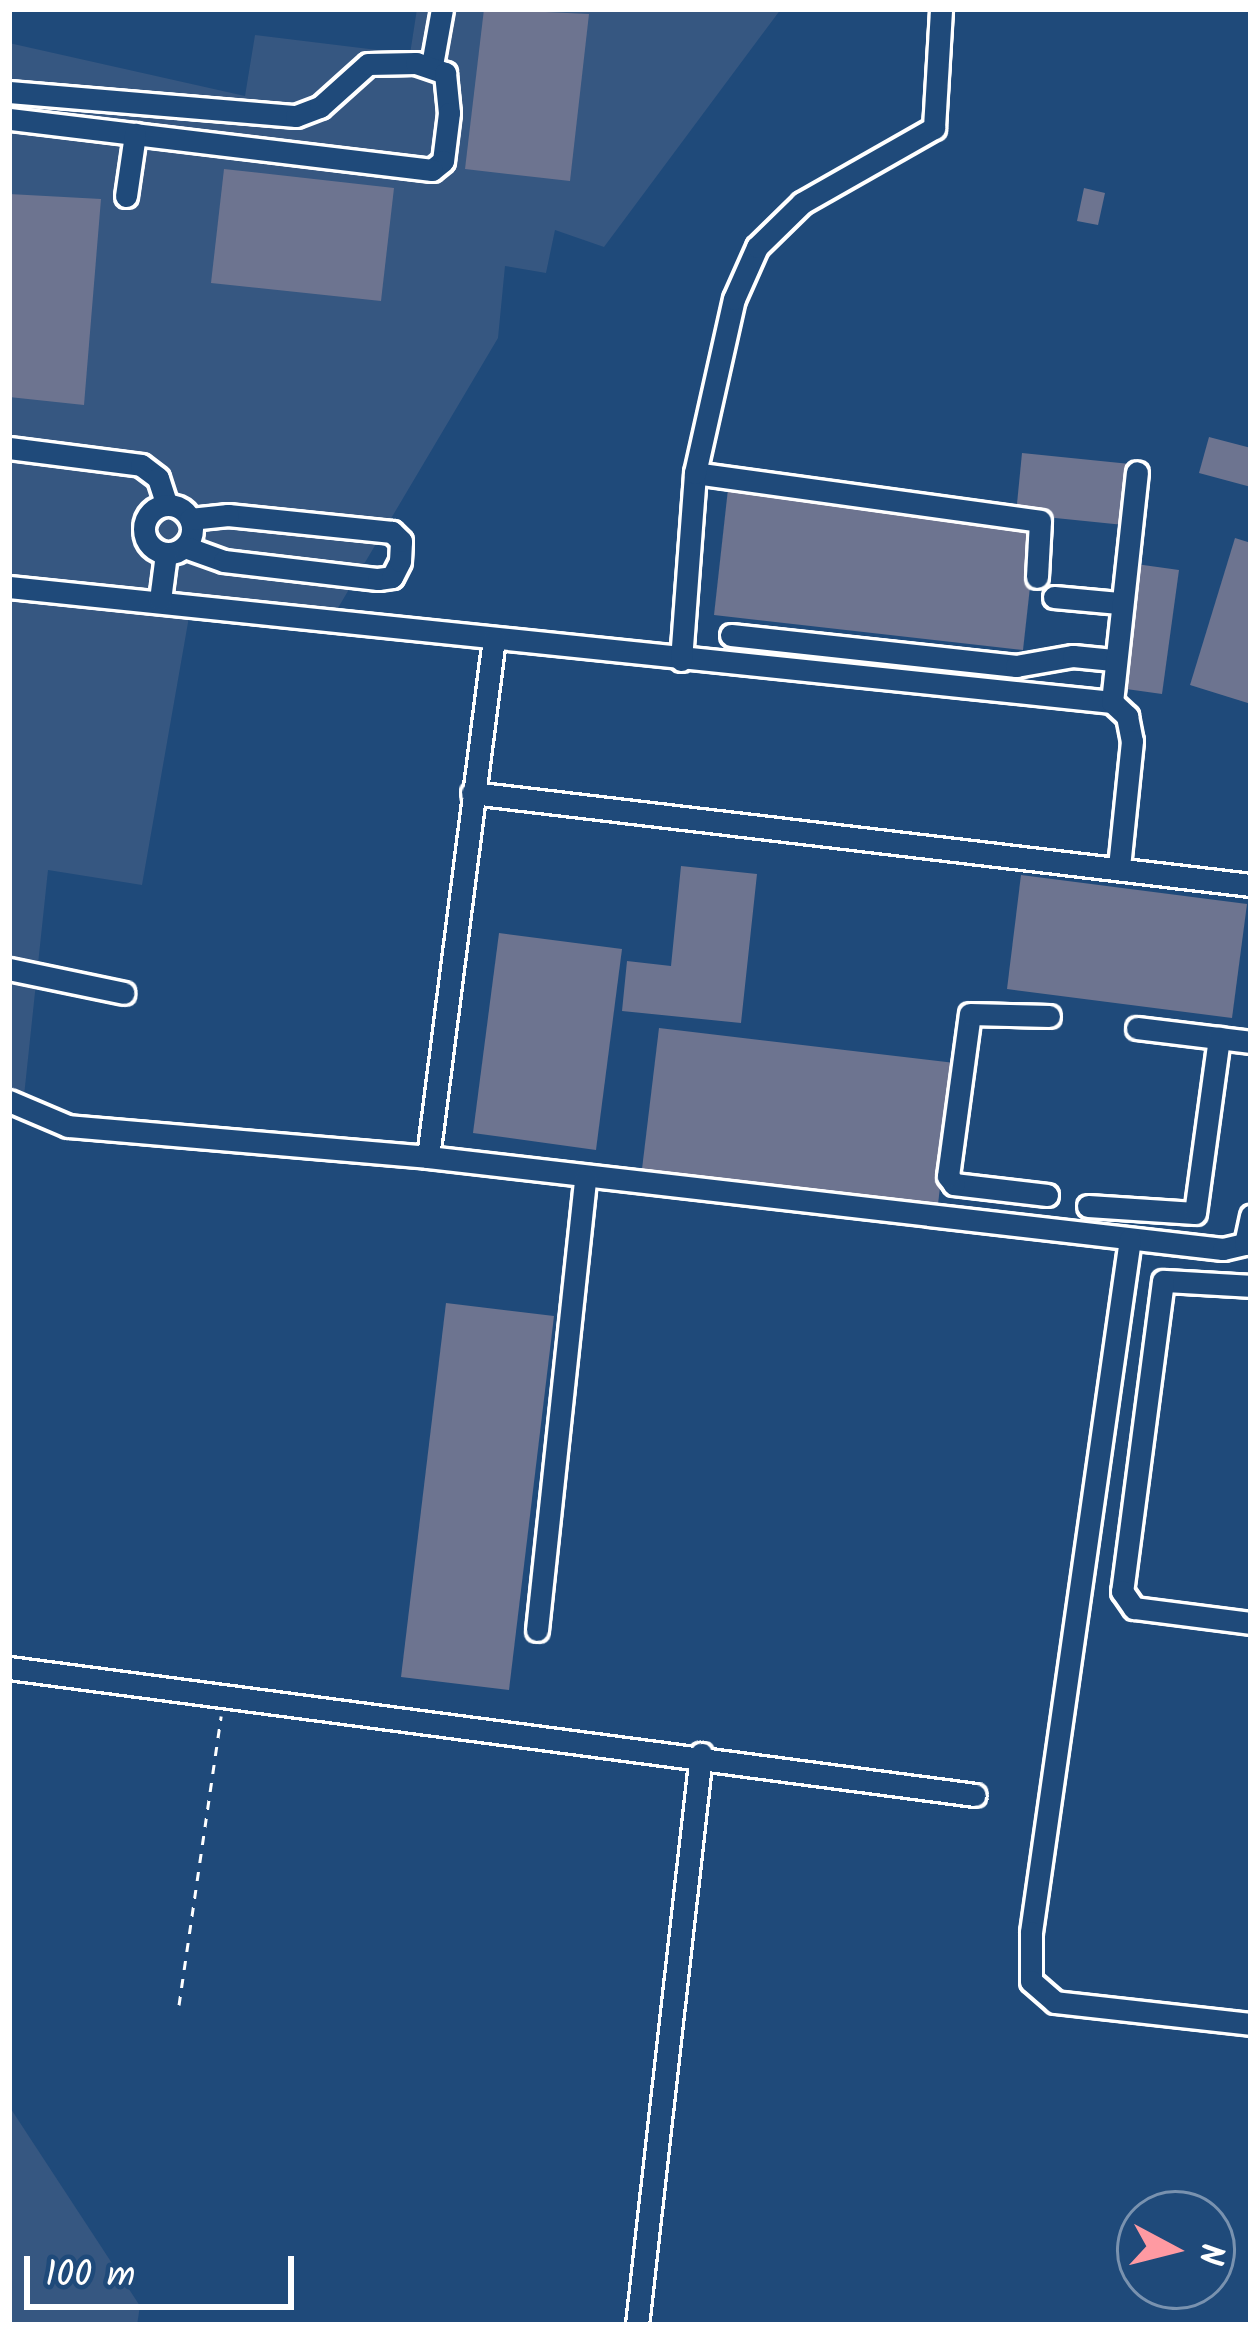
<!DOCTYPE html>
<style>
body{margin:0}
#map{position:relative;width:1260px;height:2334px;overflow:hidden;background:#1f4a7a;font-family:Kalam,sans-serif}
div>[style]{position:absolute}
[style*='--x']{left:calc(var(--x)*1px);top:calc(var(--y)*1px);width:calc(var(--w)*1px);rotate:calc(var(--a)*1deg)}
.built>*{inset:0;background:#365781}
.building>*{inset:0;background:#6d7490}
.path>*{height:3px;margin-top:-1.5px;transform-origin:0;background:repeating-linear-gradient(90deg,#fff 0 9px,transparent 0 18px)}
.roads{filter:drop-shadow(3px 0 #fff) drop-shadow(-3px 0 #fff) drop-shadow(0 3px #fff) drop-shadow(0 -3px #fff)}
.minor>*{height:21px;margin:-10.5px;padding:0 10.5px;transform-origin:10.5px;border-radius:10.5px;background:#1f4a7a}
.minor>.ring{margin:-10.5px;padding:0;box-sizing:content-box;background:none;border:21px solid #1f4a7a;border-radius:50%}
span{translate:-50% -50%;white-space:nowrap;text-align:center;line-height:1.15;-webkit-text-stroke:9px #1f4a7a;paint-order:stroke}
.frame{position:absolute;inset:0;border:12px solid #fff;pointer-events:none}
.north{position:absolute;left:1116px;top:2190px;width:120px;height:120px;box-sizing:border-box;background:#1f4a7a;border:3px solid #7992af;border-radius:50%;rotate:97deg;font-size:33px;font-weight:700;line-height:48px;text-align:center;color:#fff}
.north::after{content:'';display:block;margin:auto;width:42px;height:54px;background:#ff9aa2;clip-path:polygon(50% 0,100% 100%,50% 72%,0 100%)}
.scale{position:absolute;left:24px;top:2256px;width:270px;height:54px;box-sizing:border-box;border:6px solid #fff;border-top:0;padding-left:15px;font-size:36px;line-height:42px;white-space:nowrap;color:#fff;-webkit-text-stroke:9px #1f4a7a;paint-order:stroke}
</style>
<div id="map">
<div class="built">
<div style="clip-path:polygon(417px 9px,781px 9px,604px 247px,555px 230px,546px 273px,505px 266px,498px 338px,335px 613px,193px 594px,142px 885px,48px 870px,22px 1115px,9px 1114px,9px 43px,245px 96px,255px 35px,410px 54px)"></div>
<div style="clip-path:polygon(9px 2106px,140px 2306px,137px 2325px,9px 2325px)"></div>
</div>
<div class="building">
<div style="clip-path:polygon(484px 9px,589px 14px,570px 181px,465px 169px)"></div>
<div style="clip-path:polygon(224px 169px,394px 188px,381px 301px,211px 283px)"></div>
<div style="clip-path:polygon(1084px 188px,1105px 193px,1098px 225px,1077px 221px)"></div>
<div style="clip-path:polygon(9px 194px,101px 199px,84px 405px,9px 397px)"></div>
<div style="clip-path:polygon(1209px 437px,1251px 448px,1251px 487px,1199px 473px)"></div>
<div style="clip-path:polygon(1022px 453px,1130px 464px,1124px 525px,1016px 514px)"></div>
<div style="clip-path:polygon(728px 489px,1037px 524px,1023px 650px,714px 615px)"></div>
<div style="clip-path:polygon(1235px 538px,1251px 543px,1251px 704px,1190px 685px)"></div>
<div style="clip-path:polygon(1136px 564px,1179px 570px,1162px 694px,1119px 688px)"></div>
<div style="clip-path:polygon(681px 866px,757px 874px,741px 1023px,622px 1011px,627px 961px,671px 966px)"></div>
<div style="clip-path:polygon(1021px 875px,1247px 904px,1232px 1018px,1007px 989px)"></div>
<div style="clip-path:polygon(499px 933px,622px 949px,596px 1150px,473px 1133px)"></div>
<div style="clip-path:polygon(659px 1028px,955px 1063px,938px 1204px,642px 1169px)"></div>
<div style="clip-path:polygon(446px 1303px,554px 1316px,509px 1690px,401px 1677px)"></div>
</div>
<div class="path">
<div style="--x:179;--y:2005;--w:292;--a:-81.7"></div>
</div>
<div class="roads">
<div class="minor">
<div style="--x:432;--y:65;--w:57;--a:-79.9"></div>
<div style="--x:9;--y:92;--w:288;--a:4.8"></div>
<div style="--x:296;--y:116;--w:26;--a:-21"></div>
<div style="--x:320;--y:107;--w:64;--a:-41.9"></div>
<div style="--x:368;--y:64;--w:48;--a:-1.2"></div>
<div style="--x:416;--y:63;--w:31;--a:19"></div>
<div style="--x:445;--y:73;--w:40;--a:84.3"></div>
<div style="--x:449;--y:113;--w:48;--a:97.1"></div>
<div style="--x:443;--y:161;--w:14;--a:141"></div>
<div style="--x:432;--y:170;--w:426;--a:-173.1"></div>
<div style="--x:126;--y:196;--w:63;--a:-81.7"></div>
<div style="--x:9;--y:448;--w:133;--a:7.3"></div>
<div style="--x:141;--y:465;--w:21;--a:37"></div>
<div style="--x:158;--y:478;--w:28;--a:72"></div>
<div style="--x:695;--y:473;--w:348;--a:7.9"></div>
<div style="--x:1040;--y:521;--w:56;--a:93.1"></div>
<div class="ring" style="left:144px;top:505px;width:27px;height:27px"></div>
<div style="--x:185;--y:547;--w:41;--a:19.7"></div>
<div style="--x:224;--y:561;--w:155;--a:6.7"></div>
<div style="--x:378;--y:579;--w:14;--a:-8"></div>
<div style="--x:392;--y:577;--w:18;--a:-63"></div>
<div style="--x:400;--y:561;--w:20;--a:-87"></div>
<div style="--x:401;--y:541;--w:13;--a:-135"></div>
<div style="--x:392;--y:532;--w:165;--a:-174.1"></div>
<div style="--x:228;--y:515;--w:38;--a:174"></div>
<div style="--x:9;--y:587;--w:1109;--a:5.95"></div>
<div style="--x:1112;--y:702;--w:21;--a:43"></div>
<div style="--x:1127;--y:716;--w:25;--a:79"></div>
<div style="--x:1132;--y:741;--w:127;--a:95.9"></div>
<div style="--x:1054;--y:597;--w:65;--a:5.3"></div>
<div style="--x:160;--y:600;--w:46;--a:-82.6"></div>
<div style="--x:731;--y:635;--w:287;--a:6.2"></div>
<div style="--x:1016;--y:666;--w:58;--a:-10"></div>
<div style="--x:1073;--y:656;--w:40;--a:5.7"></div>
<div style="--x:681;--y:660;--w:188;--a:-85.7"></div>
<div style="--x:695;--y:473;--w:178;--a:-77.4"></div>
<div style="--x:734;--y:299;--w:57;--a:-66.1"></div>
<div style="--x:757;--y:247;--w:63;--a:-44.4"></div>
<div style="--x:802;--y:203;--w:152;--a:-29.6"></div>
<div style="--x:934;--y:128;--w:119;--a:-86.6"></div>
<div style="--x:1112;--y:702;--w:231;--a:-83.8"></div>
<div style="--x:472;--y:793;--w:784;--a:6.74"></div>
<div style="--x:9;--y:969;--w:117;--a:11.8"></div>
<div style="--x:1137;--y:1028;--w:115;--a:7"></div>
<div style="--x:9;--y:1101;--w:64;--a:23"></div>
<div style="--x:68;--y:1126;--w:361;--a:4.9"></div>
<div style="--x:428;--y:1157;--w:800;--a:6.6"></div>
<div style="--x:1223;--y:1249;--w:23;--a:-13"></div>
<div style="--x:1245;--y:1244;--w:29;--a:-78"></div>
<div style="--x:428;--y:1157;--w:523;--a:-82.75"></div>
<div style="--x:1047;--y:1195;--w:94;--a:-173.3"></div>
<div style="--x:954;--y:1184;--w:10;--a:-127"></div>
<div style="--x:948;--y:1176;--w:163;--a:-82.3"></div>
<div style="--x:970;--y:1014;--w:79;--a:1.5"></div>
<div style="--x:1088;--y:1206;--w:107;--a:3.7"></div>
<div style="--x:1195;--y:1213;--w:177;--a:-82.2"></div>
<div style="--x:1130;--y:1239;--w:700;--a:98.13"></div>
<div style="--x:1031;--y:1932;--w:49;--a:90"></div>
<div style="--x:1031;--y:1981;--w:32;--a:41"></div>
<div style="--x:1055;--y:2002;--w:197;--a:6.4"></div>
<div style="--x:1251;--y:1286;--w:88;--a:-176.7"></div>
<div style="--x:1163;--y:1281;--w:313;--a:97.5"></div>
<div style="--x:1122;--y:1591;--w:21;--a:55"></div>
<div style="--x:1134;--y:1608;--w:118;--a:7.3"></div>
<div style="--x:537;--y:1630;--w:454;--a:-83.9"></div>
<div style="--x:9;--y:1668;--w:974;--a:7.49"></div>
<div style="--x:637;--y:2325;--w:575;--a:-83.6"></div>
</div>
</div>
<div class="frame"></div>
<div class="north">N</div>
<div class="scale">100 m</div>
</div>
